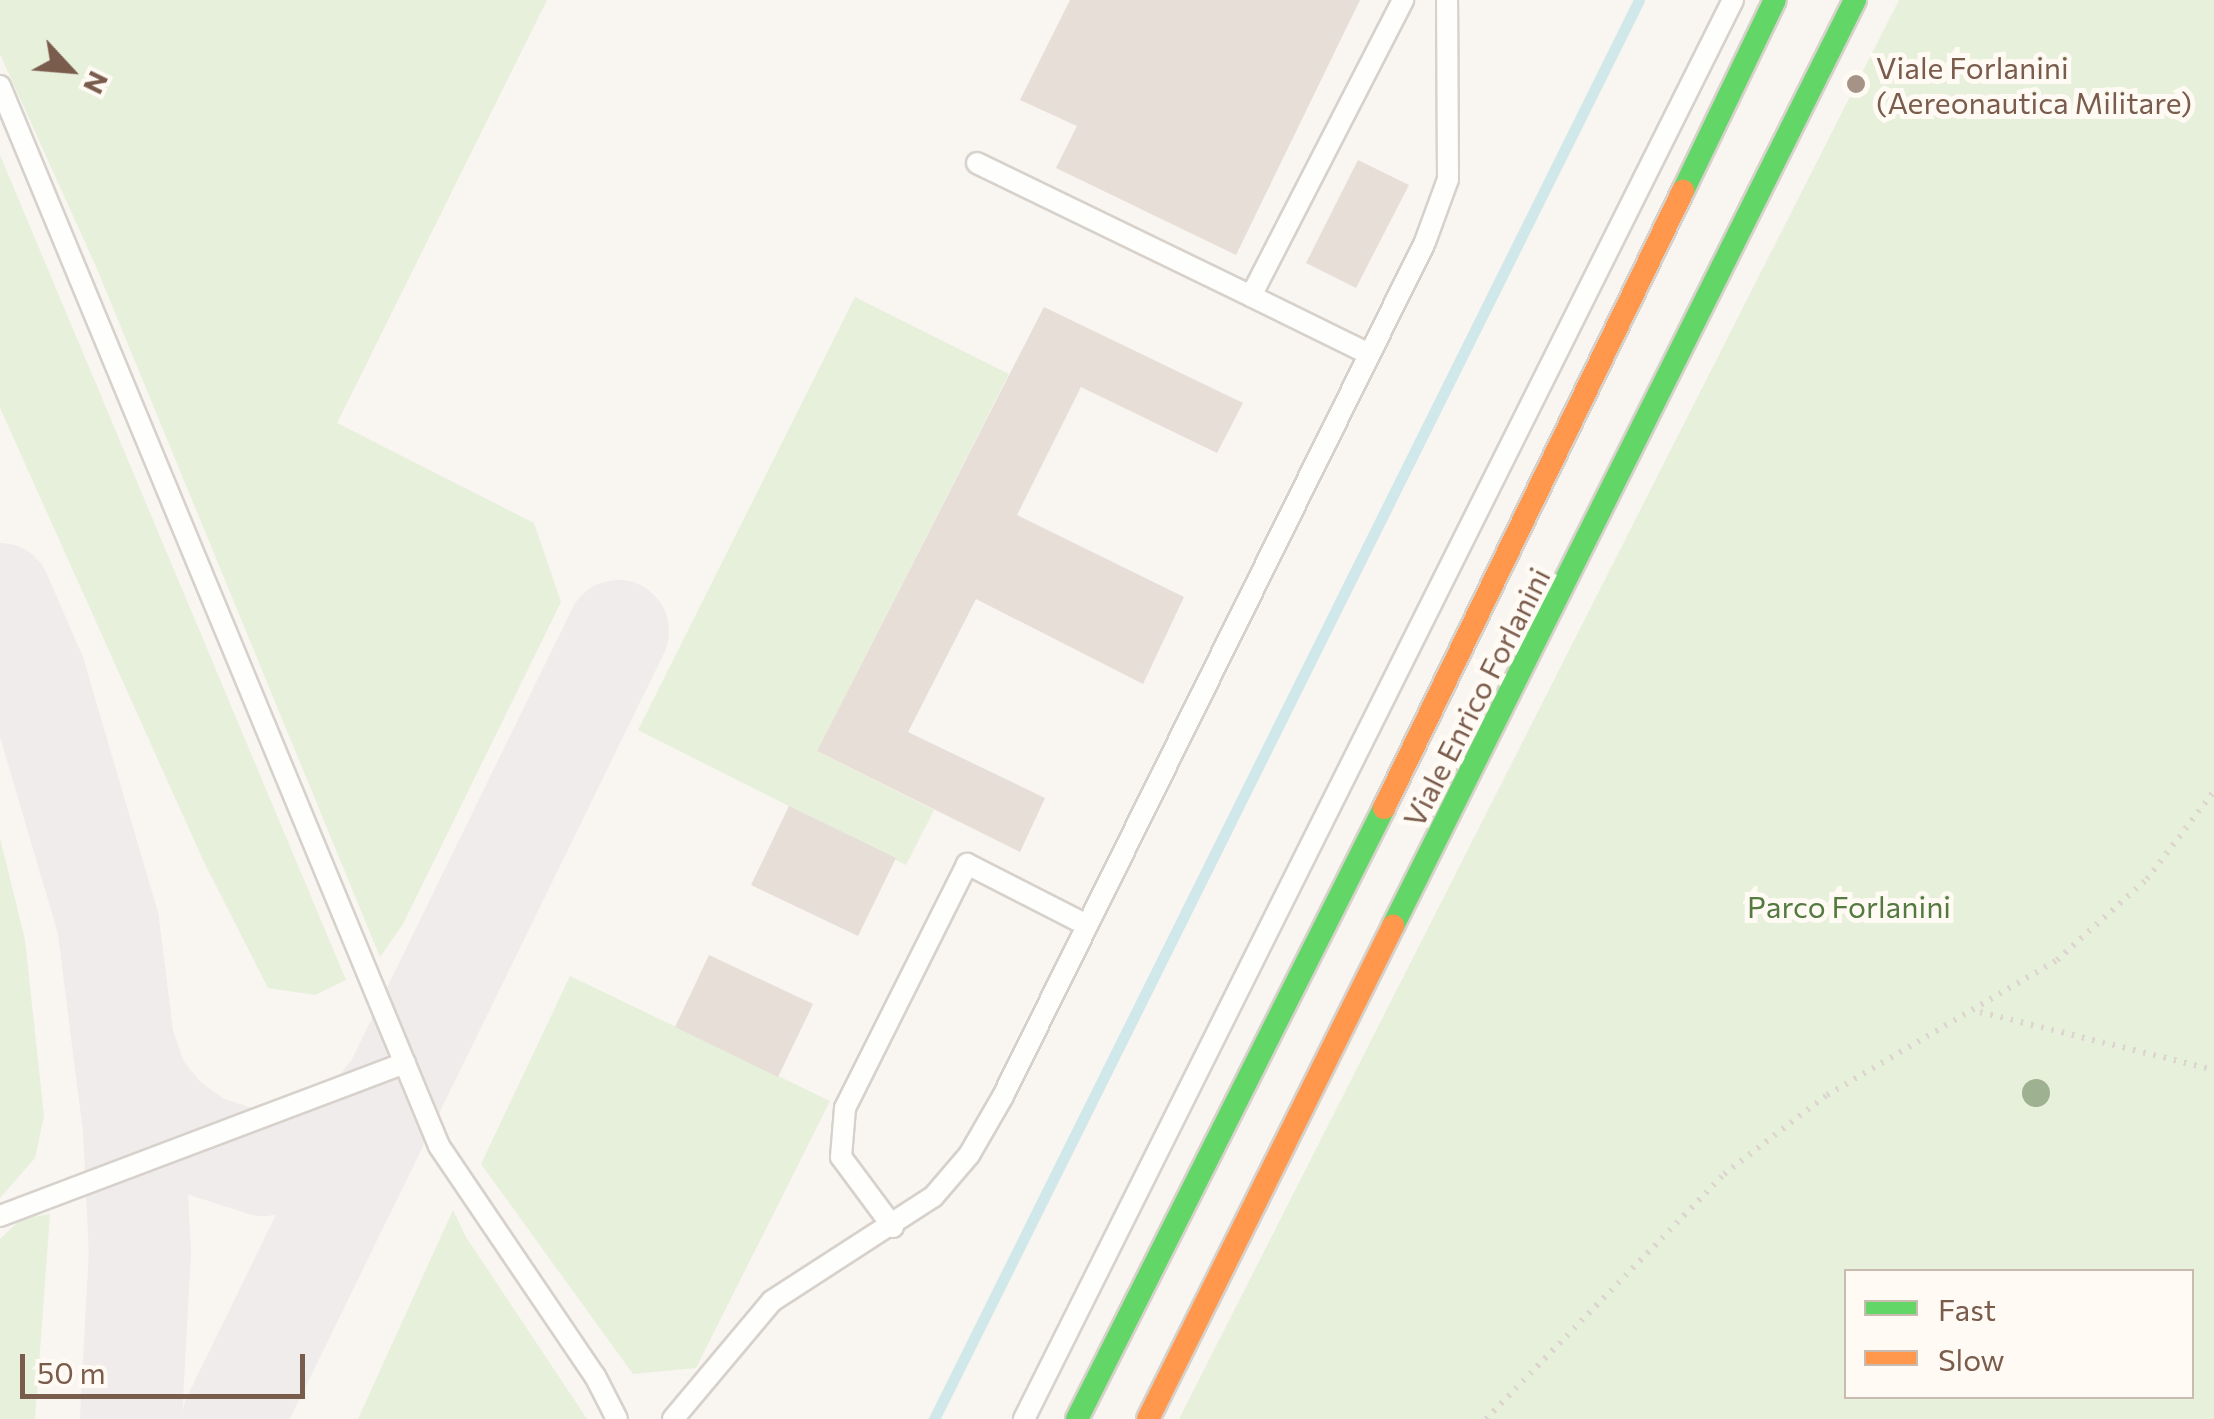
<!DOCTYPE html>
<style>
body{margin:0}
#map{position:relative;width:2214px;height:1419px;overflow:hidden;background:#f9f5f0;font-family:Commissioner,sans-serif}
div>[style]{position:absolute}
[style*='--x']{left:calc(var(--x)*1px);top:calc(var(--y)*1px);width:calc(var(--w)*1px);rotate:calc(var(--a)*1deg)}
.green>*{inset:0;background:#e7f0db}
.stream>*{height:11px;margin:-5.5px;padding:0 5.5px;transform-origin:5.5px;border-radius:5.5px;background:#d0e8ea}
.taxiway>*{height:102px;margin:-51px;padding:0 51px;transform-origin:51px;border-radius:51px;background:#f0ecec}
.building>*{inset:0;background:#e6ded7}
.path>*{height:6px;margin-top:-3px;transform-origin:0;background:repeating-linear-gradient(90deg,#dcd5d0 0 2.5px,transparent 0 10.5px)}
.roads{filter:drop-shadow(2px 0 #d7d1cb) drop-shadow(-2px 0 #d7d1cb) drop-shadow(0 2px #d7d1cb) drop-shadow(0 -2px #d7d1cb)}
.lane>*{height:20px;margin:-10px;padding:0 10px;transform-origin:10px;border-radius:10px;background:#fefefd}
.fast>*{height:22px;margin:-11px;padding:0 11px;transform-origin:11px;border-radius:11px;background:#63d668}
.slow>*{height:22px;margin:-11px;padding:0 11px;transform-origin:11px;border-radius:11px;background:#ff974d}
.trees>*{width:28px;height:28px;margin:-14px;border-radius:50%;background:#9eb190}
.dots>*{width:28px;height:28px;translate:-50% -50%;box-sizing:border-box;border:5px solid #fffaf3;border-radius:50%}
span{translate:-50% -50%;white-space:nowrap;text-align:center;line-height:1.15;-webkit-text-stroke:10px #fffaf3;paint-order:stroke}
.poi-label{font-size:30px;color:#7a5c4d}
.left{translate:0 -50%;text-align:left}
.street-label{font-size:30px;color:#7a5c4d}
.park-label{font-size:30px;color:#537a41}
.legend{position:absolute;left:1844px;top:1269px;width:350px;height:130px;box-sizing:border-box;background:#fffaf3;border:2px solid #cabbb1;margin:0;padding:12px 18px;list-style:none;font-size:30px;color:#7a5c4d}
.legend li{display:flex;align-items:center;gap:20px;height:50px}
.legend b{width:50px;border:2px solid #cabbb1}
.north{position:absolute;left:20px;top:20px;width:100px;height:100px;-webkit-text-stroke:8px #fffaf3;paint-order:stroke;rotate:116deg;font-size:28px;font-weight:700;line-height:40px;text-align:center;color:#7a5c4d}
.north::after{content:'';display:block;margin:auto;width:35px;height:45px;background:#7a5c4d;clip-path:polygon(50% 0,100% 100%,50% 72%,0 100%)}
.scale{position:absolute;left:20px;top:1354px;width:285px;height:45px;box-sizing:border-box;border:5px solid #7a5c4d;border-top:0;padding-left:12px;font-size:30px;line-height:35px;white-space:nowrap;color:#7a5c4d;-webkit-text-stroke:8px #fffaf3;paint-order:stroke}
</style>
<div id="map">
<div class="green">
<div style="clip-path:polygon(0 0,547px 0,337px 423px,534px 523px,561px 602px,403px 924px,380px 957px,97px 269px,0 54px)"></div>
<div style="clip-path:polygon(evenodd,1899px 0,2214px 0,2214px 1419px,1179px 1419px,1899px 0,1846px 1272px,2192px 1272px,2192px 1396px,1846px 1396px,1846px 1272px)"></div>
<div style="clip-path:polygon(0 155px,346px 980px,315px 995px,268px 988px,203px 860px,0 408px)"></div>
<div style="clip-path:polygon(855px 297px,1009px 374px,817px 751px,934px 810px,906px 865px,638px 730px)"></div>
<div style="clip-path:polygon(0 838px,25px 940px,44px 1116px,35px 1158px,0 1198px)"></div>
<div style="clip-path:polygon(570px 976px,830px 1101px,696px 1368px,633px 1374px,481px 1164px)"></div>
<div style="clip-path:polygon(453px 1210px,466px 1237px,587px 1419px,358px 1419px)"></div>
<div style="clip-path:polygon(50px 1214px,35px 1419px,0 1419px,0 1239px,21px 1219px)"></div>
</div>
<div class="stream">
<div style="--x:934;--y:1419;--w:1584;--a:-63.58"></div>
</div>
<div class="taxiway">
<div style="--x:0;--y:594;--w:88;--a:66.6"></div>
<div style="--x:35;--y:675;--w:259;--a:73.6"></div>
<div style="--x:108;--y:923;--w:209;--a:82.8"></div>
<div style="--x:134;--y:1130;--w:121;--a:87.2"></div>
<div style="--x:140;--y:1251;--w:168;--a:93.1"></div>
<div style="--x:124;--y:1045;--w:46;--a:70.8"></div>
<div style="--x:139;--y:1088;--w:42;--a:49.8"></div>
<div style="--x:166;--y:1120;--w:43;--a:35.5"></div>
<div style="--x:201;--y:1145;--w:65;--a:17.9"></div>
<div style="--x:263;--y:1165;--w:65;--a:-11.5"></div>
<div style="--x:327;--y:1152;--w:36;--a:-28"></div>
<div style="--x:359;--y:1135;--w:47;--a:-53.6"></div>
<div style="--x:233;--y:1419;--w:877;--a:-63.96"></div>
</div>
<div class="building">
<div style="clip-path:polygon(1070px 0,1360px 0,1236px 255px,1056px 168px,1077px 126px,1020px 100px)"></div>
<div style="clip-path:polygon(1358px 160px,1409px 185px,1356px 288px,1306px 263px)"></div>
<div style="clip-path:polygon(1044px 307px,1243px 403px,1217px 453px,1081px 387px,1017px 515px,1184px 597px,1143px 684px,976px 599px,908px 732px,1045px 798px,1020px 852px,817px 751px)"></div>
<div style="clip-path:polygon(789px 806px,896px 858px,858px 936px,751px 885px)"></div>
<div style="clip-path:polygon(709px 955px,813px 1004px,778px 1077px,675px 1027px)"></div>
</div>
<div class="path">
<div style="--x:1980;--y:1012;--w:241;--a:13.9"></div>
<div style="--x:1486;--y:1419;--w:342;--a:-45.8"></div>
<div style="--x:1724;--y:1174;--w:130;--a:-37.5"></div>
<div style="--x:1827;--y:1095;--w:267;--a:-30.4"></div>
<div style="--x:2057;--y:960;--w:121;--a:-42"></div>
<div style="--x:2147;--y:879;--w:111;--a:-52.7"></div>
</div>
<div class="roads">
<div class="lane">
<div style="--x:0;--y:86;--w:1147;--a:67.5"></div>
<div style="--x:439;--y:1146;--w:278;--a:55.9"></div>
<div style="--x:595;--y:1376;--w:48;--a:62.9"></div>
<div style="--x:977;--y:163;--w:305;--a:25.9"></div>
<div style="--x:1369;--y:354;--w:131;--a:-153.8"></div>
<div style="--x:1251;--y:296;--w:333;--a:-62.8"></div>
<div style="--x:0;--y:1216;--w:433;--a:-20.7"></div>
<div style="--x:893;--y:1227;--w:87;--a:-126.6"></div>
<div style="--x:841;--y:1157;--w:49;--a:-85.3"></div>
<div style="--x:845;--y:1108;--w:273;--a:-63.4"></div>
<div style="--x:967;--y:864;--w:132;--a:27"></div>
<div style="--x:673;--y:1419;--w:154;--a:-50"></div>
<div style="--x:772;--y:1301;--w:192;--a:-32.9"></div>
<div style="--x:933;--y:1197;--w:55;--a:-49.4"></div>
<div style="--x:969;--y:1155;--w:68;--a:-60"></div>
<div style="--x:1003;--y:1096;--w:953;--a:-63.7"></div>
<div style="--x:1425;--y:242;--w:67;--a:-69.9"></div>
<div style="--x:1448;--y:179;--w:179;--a:-90.3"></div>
<div style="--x:1024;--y:1419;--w:1586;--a:-63.45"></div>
</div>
<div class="fast">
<div style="--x:1683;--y:191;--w:212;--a:-64.3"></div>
<div style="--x:1393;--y:926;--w:1035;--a:-63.48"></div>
<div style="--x:1077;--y:1419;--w:684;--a:-63.32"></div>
</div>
<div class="slow">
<div style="--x:1384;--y:808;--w:686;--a:-64.15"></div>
<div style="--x:1148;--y:1419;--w:551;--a:-63.57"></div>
</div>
</div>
<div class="trees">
<div style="left:2036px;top:1093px"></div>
</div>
<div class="dots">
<div style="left:1856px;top:84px;background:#a69286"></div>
</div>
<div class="poi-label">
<span class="left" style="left:1876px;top:84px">Viale Forlanini<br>(Aereonautica Militare)</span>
</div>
<div class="street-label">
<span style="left:1476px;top:697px;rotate:-63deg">Viale Enrico Forlanini</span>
</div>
<div class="park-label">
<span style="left:1849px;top:906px">Parco Forlanini</span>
</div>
<ul class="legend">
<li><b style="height:12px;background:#63d668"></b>Fast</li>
<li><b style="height:12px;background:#ff974d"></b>Slow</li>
</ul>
<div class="north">N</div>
<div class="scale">50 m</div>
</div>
